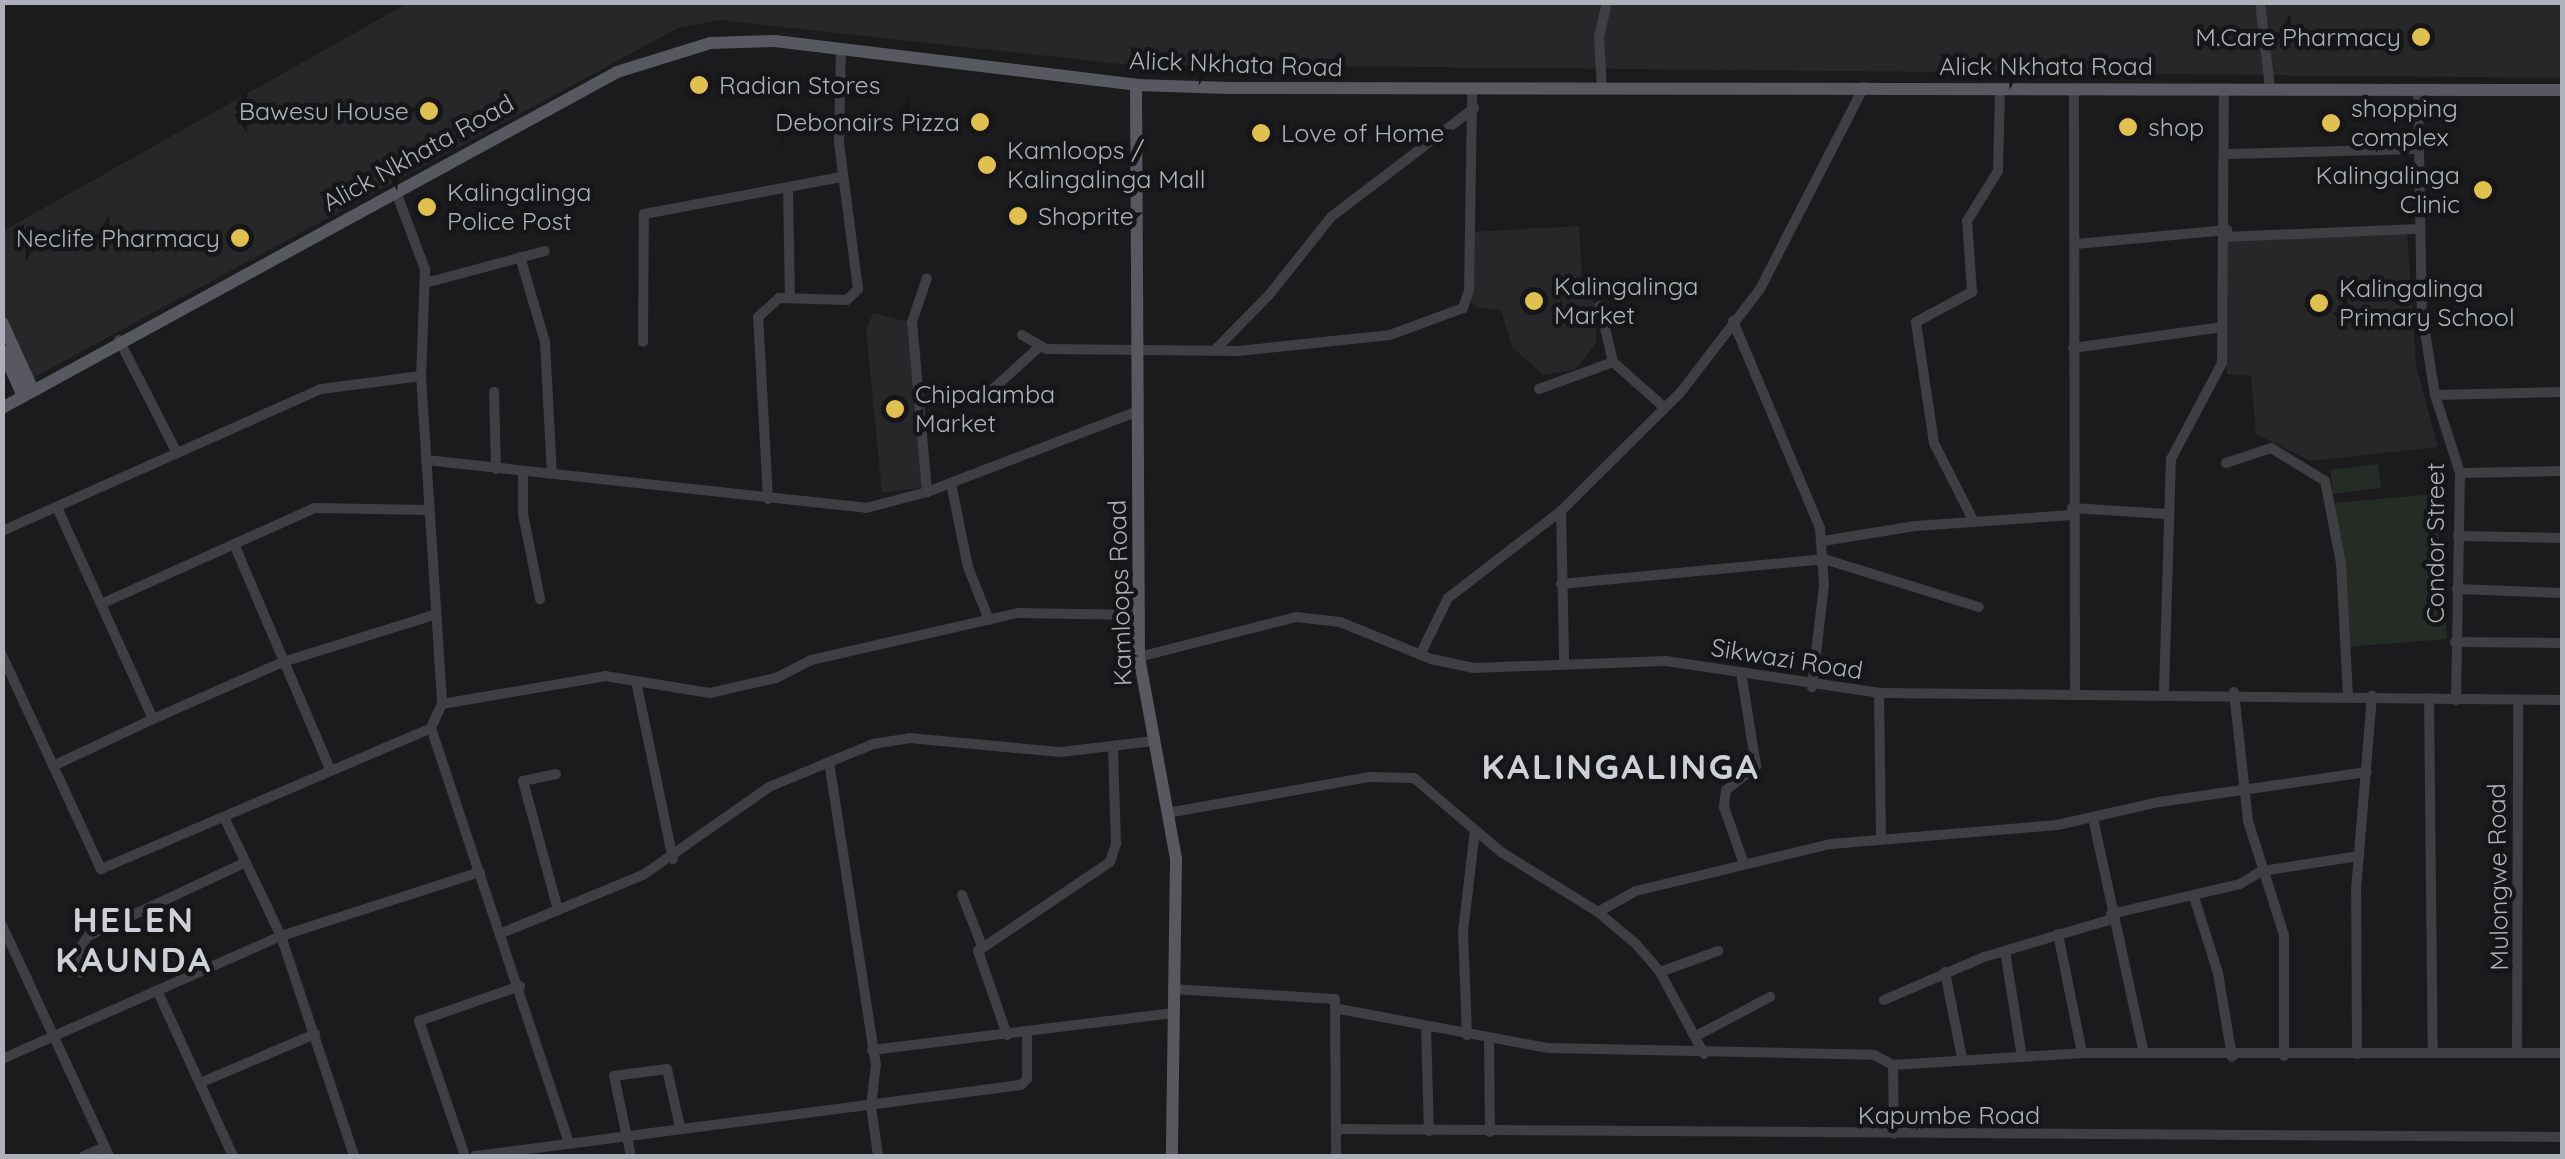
<!DOCTYPE html>
<style>
body{margin:0}
#map{position:relative;width:2565px;height:1159px;overflow:hidden;background:#1b1a1c;font-family:Quicksand,sans-serif}
div>[style]{position:absolute}
[style*='--x']{left:calc(var(--x)*1px);top:calc(var(--y)*1px);width:calc(var(--w)*1px);rotate:calc(var(--a)*1deg)}
.built>*{inset:0;background:#272729}
.green>*{inset:0;background:#252c26}
.minor>*{height:10px;margin:-5px;padding:0 5px;transform-origin:5px;border-radius:5px;background:#3e3e43}
.major>*{height:12px;margin:-6px;padding:0 6px;transform-origin:6px;border-radius:6px;background:#585960}
.dots>*{width:28px;height:28px;translate:-50% -50%;box-sizing:border-box;border:5px solid #161517;border-radius:50%}
span{translate:-50% -50%;white-space:nowrap;text-align:center;line-height:1.15;-webkit-text-stroke:9px #161517;paint-order:stroke}
.poi-label{font-size:25px;color:#aeb1ba}
.right{translate:-100% -50%;text-align:right}
.left{translate:0 -50%;text-align:left}
.street-label{font-size:25px;color:#aeb1ba}
.district-label{font-size:35px;color:#cfd0d7;font-weight:700;letter-spacing:2.5px}
.frame{position:absolute;inset:0;border:5px solid #aeb1ba;pointer-events:none}
</style>
<div id="map">
<div class="built">
<div style="clip-path:polygon(408px 3px,2562px 3px,2562px 78px,1120px 64px,719px 20px,678px 28px,33px 378px,3px 314px,3px 231px)"></div>
<div style="clip-path:polygon(1579px 226px,1583px 295px,1596px 303px,1596px 343px,1576px 369px,1543px 375px,1512px 347px,1501px 310px,1478px 308px,1470px 300px,1471px 232px)"></div>
<div style="clip-path:polygon(2407px 230px,2416px 366px,2438px 447px,2310px 461px,2256px 434px,2251px 376px,2227px 374px,2226px 239px)"></div>
<div style="clip-path:polygon(873px 313px,909px 322px,922px 487px,882px 493px,866px 331px)"></div>
</div>
<div class="green">
<div style="clip-path:polygon(2378px 464px,2381px 488px,2333px 494px,2330px 470px)"></div>
<div style="clip-path:polygon(2435px 494px,2447px 639px,2346px 647px,2334px 503px)"></div>
</div>
<div class="minor">
<div style="--x:2260;--y:2;--w:88;--a:83.4"></div>
<div style="--x:1602;--y:89;--w:52;--a:-93.3"></div>
<div style="--x:1599;--y:37;--w:36;--a:-77"></div>
<div style="--x:2074;--y:89;--w:603;--a:89.9"></div>
<div style="--x:2418;--y:91;--w:222;--a:89"></div>
<div style="--x:2422;--y:313;--w:83;--a:81"></div>
<div style="--x:2435;--y:395;--w:82;--a:72.2"></div>
<div style="--x:2460;--y:473;--w:227;--a:91"></div>
<div style="--x:2229;--y:154;--w:189;--a:-1.5"></div>
<div style="--x:788;--y:188;--w:110;--a:89"></div>
<div style="--x:396;--y:192;--w:82;--a:69.4"></div>
<div style="--x:425;--y:269;--w:107;--a:92.1"></div>
<div style="--x:421;--y:376;--w:329;--a:86.3"></div>
<div style="--x:442;--y:704;--w:26;--a:115"></div>
<div style="--x:431;--y:728;--w:435;--a:71.6"></div>
<div style="--x:2225;--y:237;--w:194;--a:-2.4"></div>
<div style="--x:2076;--y:244;--w:152;--a:-5.3"></div>
<div style="--x:520;--y:257;--w:89;--a:73.6"></div>
<div style="--x:545;--y:342;--w:132;--a:87"></div>
<div style="--x:425;--y:283;--w:124;--a:-14.9"></div>
<div style="--x:1600;--y:306;--w:57;--a:76.9"></div>
<div style="--x:1613;--y:362;--w:69;--a:41.5"></div>
<div style="--x:1733;--y:321;--w:225;--a:67.2"></div>
<div style="--x:1820;--y:528;--w:57;--a:86"></div>
<div style="--x:1824;--y:585;--w:103;--a:96.7"></div>
<div style="--x:1022;--y:335;--w:28;--a:30"></div>
<div style="--x:1046;--y:349;--w:192;--a:0.6"></div>
<div style="--x:1238;--y:351;--w:153;--a:-6"></div>
<div style="--x:1390;--y:335;--w:78;--a:-20.3"></div>
<div style="--x:1463;--y:308;--w:18;--a:-71"></div>
<div style="--x:1469;--y:291;--w:201;--a:-89.1"></div>
<div style="--x:119;--y:340;--w:125;--a:62.8"></div>
<div style="--x:643;--y:342;--w:128;--a:-89.6"></div>
<div style="--x:644;--y:214;--w:201;--a:-10.6"></div>
<div style="--x:2073;--y:348;--w:151;--a:-8"></div>
<div style="--x:1214;--y:351;--w:78;--a:-45.5"></div>
<div style="--x:1269;--y:295;--w:100;--a:-51.5"></div>
<div style="--x:1331;--y:217;--w:180;--a:-37.3"></div>
<div style="--x:1539;--y:389;--w:79;--a:-20"></div>
<div style="--x:494;--y:392;--w:77;--a:88.5"></div>
<div style="--x:2435;--y:395;--w:127;--a:-1.4"></div>
<div style="--x:981;--y:400;--w:79;--a:-42.4"></div>
<div style="--x:426;--y:460;--w:443;--a:6.2"></div>
<div style="--x:866;--y:508;--w:63;--a:-14.7"></div>
<div style="--x:927;--y:492;--w:226;--a:-21"></div>
<div style="--x:2226;--y:463;--w:47;--a:-18.4"></div>
<div style="--x:2271;--y:448;--w:63;--a:31.4"></div>
<div style="--x:2325;--y:481;--w:84;--a:79"></div>
<div style="--x:2341;--y:563;--w:132;--a:87"></div>
<div style="--x:523;--y:471;--w:43;--a:90"></div>
<div style="--x:523;--y:514;--w:87;--a:78.7"></div>
<div style="--x:2460;--y:473;--w:102;--a:-1.1"></div>
<div style="--x:951;--y:483;--w:86;--a:78.6"></div>
<div style="--x:968;--y:567;--w:57;--a:68.4"></div>
<div style="--x:927;--y:492;--w:171;--a:-95"></div>
<div style="--x:912;--y:322;--w:46;--a:-71.2"></div>
<div style="--x:768;--y:499;--w:182;--a:-93.1"></div>
<div style="--x:758;--y:317;--w:28;--a:-42"></div>
<div style="--x:779;--y:298;--w:68;--a:1.7"></div>
<div style="--x:847;--y:300;--w:16;--a:-45"></div>
<div style="--x:858;--y:289;--w:148;--a:-97.4"></div>
<div style="--x:839;--y:142;--w:94;--a:-88.8"></div>
<div style="--x:2072;--y:508;--w:95;--a:3.6"></div>
<div style="--x:1561;--y:511;--w:149;--a:88.8"></div>
<div style="--x:1973;--y:520;--w:86;--a:-116.9"></div>
<div style="--x:1934;--y:443;--w:122;--a:-98.5"></div>
<div style="--x:1916;--y:322;--w:64;--a:-28.2"></div>
<div style="--x:1972;--y:292;--w:71;--a:-94"></div>
<div style="--x:1967;--y:221;--w:59;--a:-58.2"></div>
<div style="--x:1998;--y:171;--w:83;--a:-88.6"></div>
<div style="--x:2;--y:531;--w:349;--a:-24"></div>
<div style="--x:321;--y:389;--w:101;--a:-7.4"></div>
<div style="--x:2458;--y:536;--w:104;--a:1.1"></div>
<div style="--x:1823;--y:541;--w:93;--a:-9.3"></div>
<div style="--x:1915;--y:526;--w:157;--a:-4"></div>
<div style="--x:234;--y:544;--w:245;--a:66.9"></div>
<div style="--x:1561;--y:584;--w:264;--a:-5.4"></div>
<div style="--x:1824;--y:559;--w:162;--a:17.2"></div>
<div style="--x:2457;--y:589;--w:105;--a:2.2"></div>
<div style="--x:101;--y:604;--w:235;--a:-24.2"></div>
<div style="--x:315;--y:508;--w:114;--a:1"></div>
<div style="--x:2455;--y:642;--w:107;--a:0.5"></div>
<div style="--x:2;--y:655;--w:236;--a:65.2"></div>
<div style="--x:101;--y:869;--w:359;--a:-23.1"></div>
<div style="--x:1420;--y:655;--w:64;--a:-63.8"></div>
<div style="--x:1448;--y:598;--w:143;--a:-37.6"></div>
<div style="--x:1561;--y:511;--w:168;--a:-44.8"></div>
<div style="--x:1680;--y:393;--w:131;--a:-52.4"></div>
<div style="--x:1760;--y:289;--w:227;--a:-62.8"></div>
<div style="--x:1139;--y:657;--w:162;--a:-14.3"></div>
<div style="--x:1296;--y:617;--w:44;--a:6.5"></div>
<div style="--x:1340;--y:622;--w:98;--a:22.1"></div>
<div style="--x:1431;--y:659;--w:44;--a:11.8"></div>
<div style="--x:1474;--y:668;--w:192;--a:-2.1"></div>
<div style="--x:1666;--y:661;--w:215;--a:8.5"></div>
<div style="--x:1879;--y:693;--w:683;--a:0.59"></div>
<div style="--x:1741;--y:672;--w:95;--a:80.9"></div>
<div style="--x:1756;--y:766;--w:38;--a:141"></div>
<div style="--x:1726;--y:790;--w:17;--a:97"></div>
<div style="--x:1724;--y:807;--w:60;--a:70.7"></div>
<div style="--x:636;--y:681;--w:182;--a:78.3"></div>
<div style="--x:2164;--y:692;--w:233;--a:-88.3"></div>
<div style="--x:2171;--y:459;--w:109;--a:-62"></div>
<div style="--x:2222;--y:363;--w:274;--a:-89.6"></div>
<div style="--x:2234;--y:692;--w:130;--a:83.8"></div>
<div style="--x:2248;--y:821;--w:120;--a:72.5"></div>
<div style="--x:2284;--y:935;--w:121;--a:90"></div>
<div style="--x:1879;--y:693;--w:144;--a:89.2"></div>
<div style="--x:2429;--y:698;--w:354;--a:89.4"></div>
<div style="--x:442;--y:704;--w:165;--a:-9.7"></div>
<div style="--x:605;--y:676;--w:106;--a:9.2"></div>
<div style="--x:710;--y:693;--w:68;--a:-12.8"></div>
<div style="--x:776;--y:678;--w:39;--a:-27"></div>
<div style="--x:811;--y:660;--w:212;--a:-12.8"></div>
<div style="--x:1018;--y:613;--w:121;--a:0.9"></div>
<div style="--x:153;--y:719;--w:142;--a:-23.7"></div>
<div style="--x:283;--y:662;--w:158;--a:-17.3"></div>
<div style="--x:829;--y:762;--w:306;--a:81.2"></div>
<div style="--x:876;--y:1064;--w:42;--a:96.8"></div>
<div style="--x:871;--y:1106;--w:50;--a:82"></div>
<div style="--x:53;--y:766;--w:110;--a:-25.2"></div>
<div style="--x:153;--y:719;--w:233;--a:-114.4"></div>
<div style="--x:556;--y:774;--w:34;--a:168"></div>
<div style="--x:523;--y:781;--w:134;--a:74.8"></div>
<div style="--x:1167;--y:813;--w:206;--a:-10.1"></div>
<div style="--x:1370;--y:777;--w:44;--a:1.3"></div>
<div style="--x:1414;--y:778;--w:114;--a:40.4"></div>
<div style="--x:1501;--y:852;--w:114;--a:31.7"></div>
<div style="--x:1598;--y:912;--w:50;--a:40.1"></div>
<div style="--x:1636;--y:944;--w:37;--a:49"></div>
<div style="--x:1660;--y:972;--w:93;--a:61.8"></div>
<div style="--x:224;--y:817;--w:132;--a:64.4"></div>
<div style="--x:281;--y:936;--w:232;--a:71.6"></div>
<div style="--x:2093;--y:818;--w:241;--a:77.8"></div>
<div style="--x:962;--y:895;--w:55;--a:68.6"></div>
<div style="--x:2194;--y:897;--w:80;--a:72.5"></div>
<div style="--x:2218;--y:973;--w:85;--a:80.5"></div>
<div style="--x:1598;--y:912;--w:43;--a:-28.9"></div>
<div style="--x:1636;--y:891;--w:201;--a:-13.6"></div>
<div style="--x:1831;--y:844;--w:227;--a:-4.8"></div>
<div style="--x:2057;--y:825;--w:105;--a:-12.7"></div>
<div style="--x:2159;--y:802;--w:210;--a:-8.2"></div>
<div style="--x:2111;--y:914;--w:132;--a:-13.1"></div>
<div style="--x:2240;--y:884;--w:26;--a:-31"></div>
<div style="--x:2262;--y:871;--w:98;--a:-8.8"></div>
<div style="--x:2;--y:925;--w:255;--a:65.1"></div>
<div style="--x:502;--y:933;--w:152;--a:-22.4"></div>
<div style="--x:643;--y:875;--w:154;--a:-34.9"></div>
<div style="--x:769;--y:787;--w:113;--a:-22.5"></div>
<div style="--x:873;--y:744;--w:36;--a:-9"></div>
<div style="--x:909;--y:738;--w:153;--a:5.3"></div>
<div style="--x:1061;--y:752;--w:93;--a:-6.8"></div>
<div style="--x:2058;--y:934;--w:121;--a:78.6"></div>
<div style="--x:2005;--y:951;--w:107;--a:80.9"></div>
<div style="--x:80;--y:972;--w:23;--a:-92"></div>
<div style="--x:79;--y:949;--w:16;--a:-55"></div>
<div style="--x:88;--y:936;--w:174;--a:-25.1"></div>
<div style="--x:1660;--y:972;--w:62;--a:-19.9"></div>
<div style="--x:1945;--y:972;--w:88;--a:78.8"></div>
<div style="--x:1173;--y:989;--w:162;--a:3.5"></div>
<div style="--x:1335;--y:999;--w:157;--a:89.6"></div>
<div style="--x:157;--y:990;--w:183;--a:65.4"></div>
<div style="--x:1884;--y:1000;--w:109;--a:-23.3"></div>
<div style="--x:1984;--y:957;--w:134;--a:-16.5"></div>
<div style="--x:1339;--y:1009;--w:213;--a:10.6"></div>
<div style="--x:1548;--y:1048;--w:326;--a:1.2"></div>
<div style="--x:1874;--y:1055;--w:21;--a:28"></div>
<div style="--x:1893;--y:1065;--w:189;--a:-3.6"></div>
<div style="--x:2082;--y:1053;--w:480;--a:0"></div>
<div style="--x:1426;--y:1026;--w:105;--a:88.4"></div>
<div style="--x:1007;--y:1035;--w:89;--a:-109"></div>
<div style="--x:978;--y:951;--w:159;--a:-34"></div>
<div style="--x:1110;--y:862;--w:19;--a:-72"></div>
<div style="--x:1116;--y:844;--w:97;--a:-91.8"></div>
<div style="--x:1467;--y:1035;--w:103;--a:-92.2"></div>
<div style="--x:1463;--y:932;--w:103;--a:-83.3"></div>
<div style="--x:1696;--y:1036;--w:84;--a:-27.8"></div>
<div style="--x:1489;--y:1039;--w:93;--a:89.4"></div>
<div style="--x:872;--y:1050;--w:302;--a:-7"></div>
<div style="--x:2517;--y:1051;--w:349;--a:-89.8"></div>
<div style="--x:2357;--y:1054;--w:164;--a:-90.3"></div>
<div style="--x:2356;--y:890;--w:195;--a:-85.3"></div>
<div style="--x:2;--y:1059;--w:305;--a:-23.8"></div>
<div style="--x:281;--y:936;--w:209;--a:-17.8"></div>
<div style="--x:1893;--y:1065;--w:69;--a:89.2"></div>
<div style="--x:200;--y:1083;--w:125;--a:-23.1"></div>
<div style="--x:1336;--y:1129;--w:1226;--a:0.37"></div>
<div style="--x:84;--y:1156;--w:22;--a:-24"></div>
<div style="--x:465;--y:1156;--w:143;--a:-108.8"></div>
<div style="--x:419;--y:1021;--w:107;--a:-19.1"></div>
<div style="--x:475;--y:1156;--w:551;--a:-7.41"></div>
<div style="--x:1021;--y:1085;--w:8;--a:-45"></div>
<div style="--x:1027;--y:1079;--w:46;--a:-90"></div>
<div style="--x:631;--y:1156;--w:82;--a:-102"></div>
<div style="--x:614;--y:1076;--w:53;--a:-7.5"></div>
<div style="--x:667;--y:1069;--w:59;--a:77.4"></div>
</div>
<div class="major">
<div style="--x:1136;--y:85;--w:572;--a:89.7"></div>
<div style="--x:1139;--y:657;--w:205;--a:79.6"></div>
<div style="--x:1176;--y:859;--w:297;--a:90.8"></div>
<div style="--x:2;--y:322;--w:75;--a:65.5"></div>
<div style="--x:2;--y:350;--w:51;--a:65.5"></div>
<div style="--x:2;--y:408;--w:701;--a:-28.65"></div>
<div style="--x:617;--y:72;--w:97;--a:-17.3"></div>
<div style="--x:710;--y:43;--w:65;--a:-1.8"></div>
<div style="--x:775;--y:41;--w:364;--a:6.9"></div>
<div style="--x:1136;--y:85;--w:93;--a:1.8"></div>
<div style="--x:1229;--y:88;--w:1333;--a:0.09"></div>
</div>
<div class="dots">
<div style="left:2421px;top:37px;background:#dfc050"></div>
<div style="left:699px;top:85px;background:#dfc050"></div>
<div style="left:429px;top:111px;background:#dfc050"></div>
<div style="left:980px;top:122px;background:#dfc050"></div>
<div style="left:2331px;top:123px;background:#dfc050"></div>
<div style="left:2128px;top:127px;background:#dfc050"></div>
<div style="left:1261px;top:133px;background:#dfc050"></div>
<div style="left:987px;top:165px;background:#dfc050"></div>
<div style="left:2483px;top:190px;background:#dfc050"></div>
<div style="left:427px;top:207px;background:#dfc050"></div>
<div style="left:1018px;top:216px;background:#dfc050"></div>
<div style="left:240px;top:238px;background:#dfc050"></div>
<div style="left:1534px;top:301px;background:#dfc050"></div>
<div style="left:2319px;top:303px;background:#dfc050"></div>
<div style="left:895px;top:409px;background:#dfc050"></div>
</div>
<div class="poi-label">
<span class="right" style="left:2401px;top:37px">M.Care Pharmacy</span>
<span class="left" style="left:719px;top:85px">Radian Stores</span>
<span class="left" style="left:2351px;top:123px">shopping<br>complex</span>
<span class="right" style="left:409px;top:111px">Bawesu House</span>
<span class="right" style="left:960px;top:122px">Debonairs Pizza</span>
<span class="left" style="left:2148px;top:127px">shop</span>
<span class="left" style="left:1281px;top:133px">Love of Home</span>
<span class="left" style="left:1007px;top:165px">Kamloops /<br>Kalingalinga Mall</span>
<span class="right" style="left:2460px;top:190px">Kalingalinga<br>Clinic</span>
<span class="left" style="left:447px;top:207px">Kalingalinga<br>Police Post</span>
<span class="left" style="left:1038px;top:216px">Shoprite</span>
<span class="right" style="left:220px;top:238px">Neclife Pharmacy</span>
<span class="left" style="left:1554px;top:301px">Kalingalinga<br>Market</span>
<span class="left" style="left:2339px;top:303px">Kalingalinga<br>Primary School</span>
<span class="left" style="left:915px;top:409px">Chipalamba<br>Market</span>
</div>
<div class="street-label">
<span style="left:1236px;top:64px;rotate:2deg">Alick Nkhata Road</span>
<span style="left:2046px;top:66px">Alick Nkhata Road</span>
<span style="left:418px;top:153px;rotate:-29deg">Alick Nkhata Road</span>
<span style="left:2435px;top:543px;rotate:-90deg">Condor Street</span>
<span style="left:1120px;top:593px;rotate:-92deg">Kamloops Road</span>
<span style="left:1787px;top:659px;rotate:9deg">Sikwazi Road</span>
<span style="left:2498px;top:877px;rotate:-91deg">Mulongwe Road</span>
<span style="left:1949px;top:1115px">Kapumbe Road</span>
</div>
<div class="district-label">
<span style="left:1621px;top:766px">KALINGALINGA</span>
<span style="left:134px;top:939px">HELEN<br>KAUNDA</span>
</div>
<div class="frame"></div>
</div>
